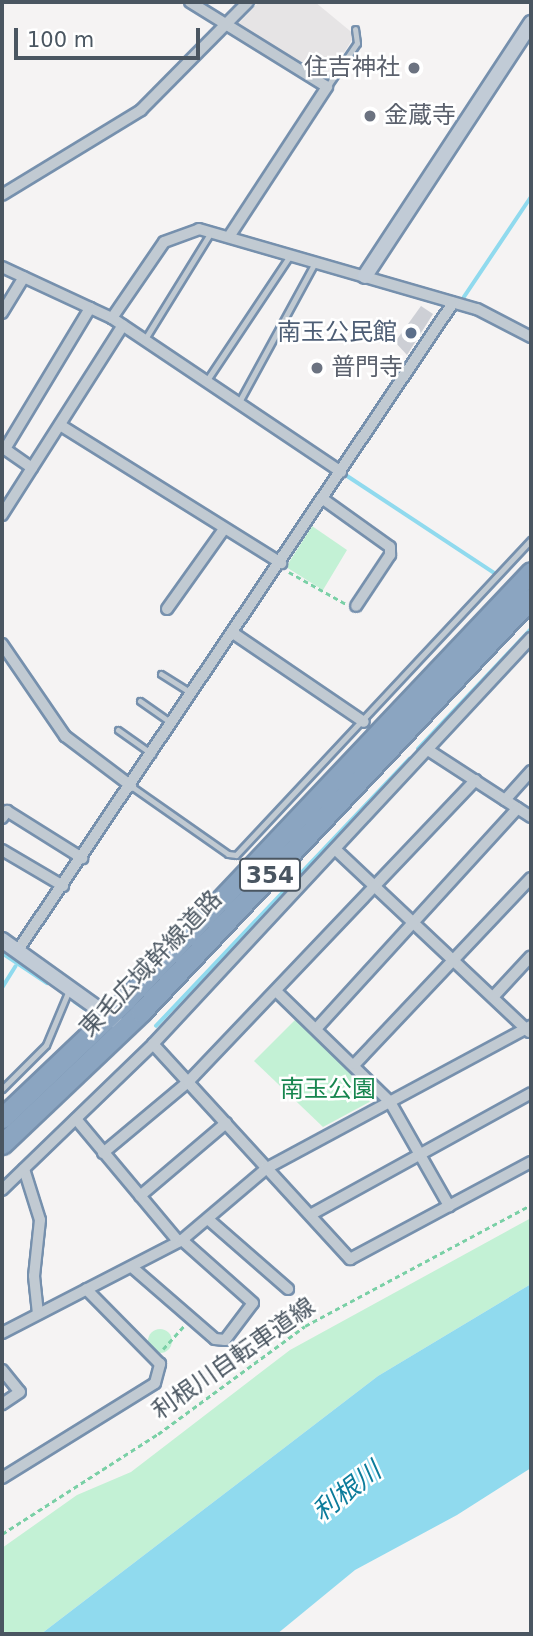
<!DOCTYPE html>
<meta charset="utf-8">
<style>
body{margin:0}
#map{position:relative;width:533px;height:1636px;overflow:hidden;background:#f5f3f3;font-family:"DejaVu Sans","Noto Sans JP",sans-serif}
div>[style]{position:absolute}
[style*='--x']{left:calc(var(--x)*1px);top:calc(var(--y)*1px);width:calc(var(--w)*1px);rotate:calc(var(--a)*1deg)}
.education>*{inset:0;background:#e6e4e5}
.green>*{inset:0;background:#c3f1d5}
.round{border-radius:50%}
.water>*{inset:0;background:#90daee}
.stream>*{height:3.5px;margin:-1.75px;padding:0 1.75px;transform-origin:1.75px;border-radius:1.75px;background:#90daee}
.building>*{inset:0;background:#cdcfd5}
.path>*{height:2.5px;margin-top:-1.25px;transform-origin:0;background:repeating-linear-gradient(90deg,#7ad0a6 0 5px,transparent 0 8.5px)}
.roads{filter:drop-shadow(2px 0 #7690ad) drop-shadow(-2px 0 #7690ad) drop-shadow(0 2px #7690ad) drop-shadow(0 -2px #7690ad)}
.lane>*{height:5px;margin:-2.5px;padding:0 2.5px;transform-origin:2.5px;border-radius:2.5px;background:#c1cad2}
.street>*{height:10px;margin:-5px;padding:0 5px;transform-origin:5px;border-radius:5px;background:#c1cad2}
.secondary>*{height:14px;margin:-7px;padding:0 7px;transform-origin:7px;border-radius:7px;background:#c1cbd6}
.highway>*{height:19px;margin:-9.5px;padding:0 9.5px;transform-origin:9.5px;border-radius:9.5px;background:#8ba5c1}
.dots>*{width:19px;height:19px;translate:-50% -50%;box-sizing:border-box;border:4px solid #fff;border-radius:50%}
span{translate:-50% -50%;white-space:nowrap;text-align:center;line-height:1.15;-webkit-text-stroke:5px #fff;paint-order:stroke}
.shield-label span{padding:2px 5px;background:#fff;border:2px solid;border-radius:5px;-webkit-text-stroke-width:0}
.shield-label{font-size:23px;color:#4a5661;font-weight:700}
.worship-label{font-size:24px;color:#5b616d}
.right{translate:-100% -50%;text-align:right}
.left{translate:0 -50%;text-align:left}
.service-label{font-size:24px;color:#4e5e75}
.street-label{font-size:24px;color:#4a5661}
.park-label{font-size:24px;color:#17864f}
.water-label{font-size:26px;color:#0c7c9b;font-style:italic}
.frame{position:absolute;inset:0;border:4px solid #4a5661;pointer-events:none}
.scale{position:absolute;left:14px;top:28px;width:186px;height:32px;box-sizing:border-box;border:4px solid #4a5661;border-top:0;padding-left:9px;font-size:21px;line-height:24px;white-space:nowrap;color:#4a5661;-webkit-text-stroke:5px #fff;paint-order:stroke}
</style>
<div id="map">
<div class="education">
<div style="clip-path:polygon(259px 2px,315px 2px,355px 35px,327px 80px,237px 25px)"></div>
</div>
<div class="green">
<div style="clip-path:polygon(312px 526px,347px 550px,323px 590px,286px 567px)"></div>
<div style="clip-path:polygon(296px 1019px,374px 1093px,375px 1099px,323px 1127px,254px 1061px)"></div>
<div style="clip-path:polygon(531px 1218px,531px 1284px,378px 1376px,41px 1634px,2px 1634px,2px 1548px,77px 1495px,131px 1472px,290px 1350px)"></div>
<div class="round" style="left:148px;top:1329px;width:24px;height:24px"></div>
</div>
<div class="water">
<div style="clip-path:polygon(531px 1284px,531px 1468px,457px 1515px,355px 1570px,277px 1634px,41px 1634px,378px 1376px)"></div>
</div>
<div class="stream">
<div style="--x:464;--y:297;--w:120;--a:-56.2"></div>
<div style="--x:346;--y:475;--w:180;--a:33.4"></div>
<div style="--x:418;--y:749;--w:165;--a:-46.7"></div>
<div style="--x:2;--y:953;--w:54;--a:33.7"></div>
<div style="--x:2;--y:988;--w:25;--a:-58"></div>
<div style="--x:75;--y:1002;--w:11;--a:34"></div>
<div style="--x:156;--y:1026;--w:368;--a:-46.5"></div>
</div>
<div class="building">
<div style="clip-path:polygon(421px 306px,433px 314px,407px 355px,395px 342px)"></div>
</div>
<div class="path">
<div style="--x:289;--y:572;--w:65;--a:29.3"></div>
<div style="--x:163;--y:1349;--w:31;--a:-48"></div>
<div style="--x:2;--y:1534;--w:185;--a:-32.7"></div>
<div style="--x:158;--y:1434;--w:182;--a:-36.3"></div>
<div style="--x:305;--y:1326;--w:256;--a:-28.2"></div>
</div>
<div class="roads">
<div class="lane">
<div style="--x:327;--y:87;--w:53;--a:-55.7"></div>
<div style="--x:357;--y:43;--w:14;--a:-98"></div>
<div style="--x:145;--y:339;--w:126;--a:-58.3"></div>
<div style="--x:207;--y:380;--w:151;--a:-56.3"></div>
<div style="--x:239;--y:402;--w:161;--a:-61.4"></div>
<div style="--x:161;--y:674;--w:34;--a:32"></div>
<div style="--x:140;--y:701;--w:37;--a:35"></div>
<div style="--x:118;--y:730;--w:42;--a:35.2"></div>
<div style="--x:131;--y:786;--w:118;--a:35"></div>
<div style="--x:228;--y:854;--w:8;--a:7"></div>
<div style="--x:236;--y:855;--w:432;--a:-46.9"></div>
<div style="--x:2;--y:1089;--w:62;--a:-45"></div>
<div style="--x:46;--y:1045;--w:60;--a:-67.3"></div>
</div>
<div class="street">
<div style="--x:190;--y:2;--w:161;--a:31.8"></div>
<div style="--x:327;--y:87;--w:177;--a:123.2"></div>
<div style="--x:2;--y:195;--w:163;--a:-31.4"></div>
<div style="--x:141;--y:110;--w:152;--a:-45.3"></div>
<div style="--x:2;--y:267;--w:121;--a:24.9"></div>
<div style="--x:112;--y:318;--w:276;--a:33.9"></div>
<div style="--x:2;--y:313;--w:42;--a:-58.6"></div>
<div style="--x:112;--y:318;--w:92;--a:-55.6"></div>
<div style="--x:164;--y:242;--w:37;--a:-20"></div>
<div style="--x:199;--y:229;--w:289;--a:16.1"></div>
<div style="--x:477;--y:309;--w:61;--a:27.4"></div>
<div style="--x:60;--y:425;--w:261;--a:32"></div>
<div style="--x:32;--y:468;--w:33;--a:-145"></div>
<div style="--x:5;--y:449;--w:165;--a:-58.9"></div>
<div style="--x:323;--y:499;--w:82;--a:35.6"></div>
<div style="--x:390;--y:547;--w:8;--a:90"></div>
<div style="--x:390;--y:555;--w:61;--a:123.7"></div>
<div style="--x:2;--y:515;--w:225;--a:-57.5"></div>
<div style="--x:167;--y:609;--w:98;--a:-54.5"></div>
<div style="--x:233;--y:633;--w:158;--a:34.2"></div>
<div style="--x:2;--y:644;--w:112;--a:55.6"></div>
<div style="--x:65;--y:736;--w:83;--a:37.1"></div>
<div style="--x:428;--y:750;--w:123;--a:33"></div>
<div style="--x:505;--y:800;--w:39;--a:-48"></div>
<div style="--x:2;--y:818;--w:9;--a:-54"></div>
<div style="--x:7;--y:811;--w:89;--a:32.1"></div>
<div style="--x:335;--y:849;--w:267;--a:43.3"></div>
<div style="--x:2;--y:850;--w:71;--a:30.5"></div>
<div style="--x:18;--y:950;--w:780;--a:-56.09"></div>
<div style="--x:277;--y:992;--w:158;--a:44.2"></div>
<div style="--x:390;--y:1102;--w:120;--a:60.4"></div>
<div style="--x:494;--y:996;--w:54;--a:-47.2"></div>
<div style="--x:316;--y:1029;--w:299;--a:-47.6"></div>
<div style="--x:153;--y:1044;--w:292;--a:47.5"></div>
<div style="--x:350;--y:1259;--w:205;--a:-28.2"></div>
<div style="--x:355;--y:1064;--w:256;--a:-46.6"></div>
<div style="--x:76;--y:1119;--w:160;--a:50.1"></div>
<div style="--x:103;--y:1153;--w:111;--a:-39.9"></div>
<div style="--x:188;--y:1082;--w:417;--a:-46.4"></div>
<div style="--x:24;--y:1169;--w:53;--a:72.6"></div>
<div style="--x:40;--y:1220;--w:56;--a:96.1"></div>
<div style="--x:34;--y:1276;--w:38;--a:84"></div>
<div style="--x:2;--y:1190;--w:210;--a:-44"></div>
<div style="--x:153;--y:1044;--w:555;--a:-47.05"></div>
<div style="--x:140;--y:1196;--w:113;--a:-40.3"></div>
<div style="--x:312;--y:1214;--w:250;--a:-28.9"></div>
<div style="--x:209;--y:1220;--w:105;--a:41.1"></div>
<div style="--x:133;--y:1268;--w:108;--a:40.9"></div>
<div style="--x:215;--y:1339;--w:10;--a:6"></div>
<div style="--x:225;--y:1340;--w:46;--a:-52.9"></div>
<div style="--x:253;--y:1303;--w:95;--a:-138.4"></div>
<div style="--x:2;--y:1333;--w:203;--a:-27.3"></div>
<div style="--x:182;--y:1240;--w:111;--a:-40.3"></div>
<div style="--x:267;--y:1168;--w:300;--a:-28.3"></div>
<div style="--x:2;--y:1370;--w:28;--a:51"></div>
<div style="--x:20;--y:1392;--w:22;--a:146"></div>
<div style="--x:2;--y:1478;--w:180;--a:-31.8"></div>
<div style="--x:155;--y:1383;--w:20;--a:-75"></div>
<div style="--x:160;--y:1364;--w:105;--a:-134.6"></div>
</div>
<div class="secondary">
<div style="--x:365;--y:276;--w:303;--a:-56.7"></div>
<div style="--x:2;--y:940;--w:139;--a:35.6"></div>
</div>
<div class="highway">
<div style="--x:2;--y:1118;--w:171;--a:-43.6"></div>
<div style="--x:126;--y:1000;--w:589;--a:-46.58"></div>
<div style="--x:2;--y:1144;--w:192;--a:-43.5"></div>
<div style="--x:141;--y:1012;--w:569;--a:-46.71"></div>
</div>
</div>
<div class="dots">
<div style="left:414px;top:68px;background:#6b7280"></div>
<div style="left:370px;top:116px;background:#6b7280"></div>
<div style="left:411px;top:333px;background:#5c6f8a"></div>
<div style="left:317px;top:368px;background:#6b7280"></div>
</div>
<div class="shield-label">
<span style="left:270px;top:875px">354</span>
</div>
<div class="worship-label">
<span class="right" style="left:400px;top:68px">住吉神社</span>
<span class="left" style="left:384px;top:116px">金蔵寺</span>
<span class="left" style="left:331px;top:368px">普門寺</span>
</div>
<div class="service-label">
<span class="right" style="left:397px;top:333px">南玉公民館</span>
</div>
<div class="street-label">
<span style="left:151px;top:964px;rotate:-46deg">東毛広域幹線道路</span>
<span style="left:234px;top:1359px;rotate:-35deg">利根川自転車道線</span>
</div>
<div class="park-label">
<span style="left:328px;top:1090px">南玉公園</span>
</div>
<div class="water-label">
<span style="left:347px;top:1492px;rotate:-38deg">利根川</span>
</div>
<div class="frame"></div>
<div class="scale">100 m</div>
</div>
